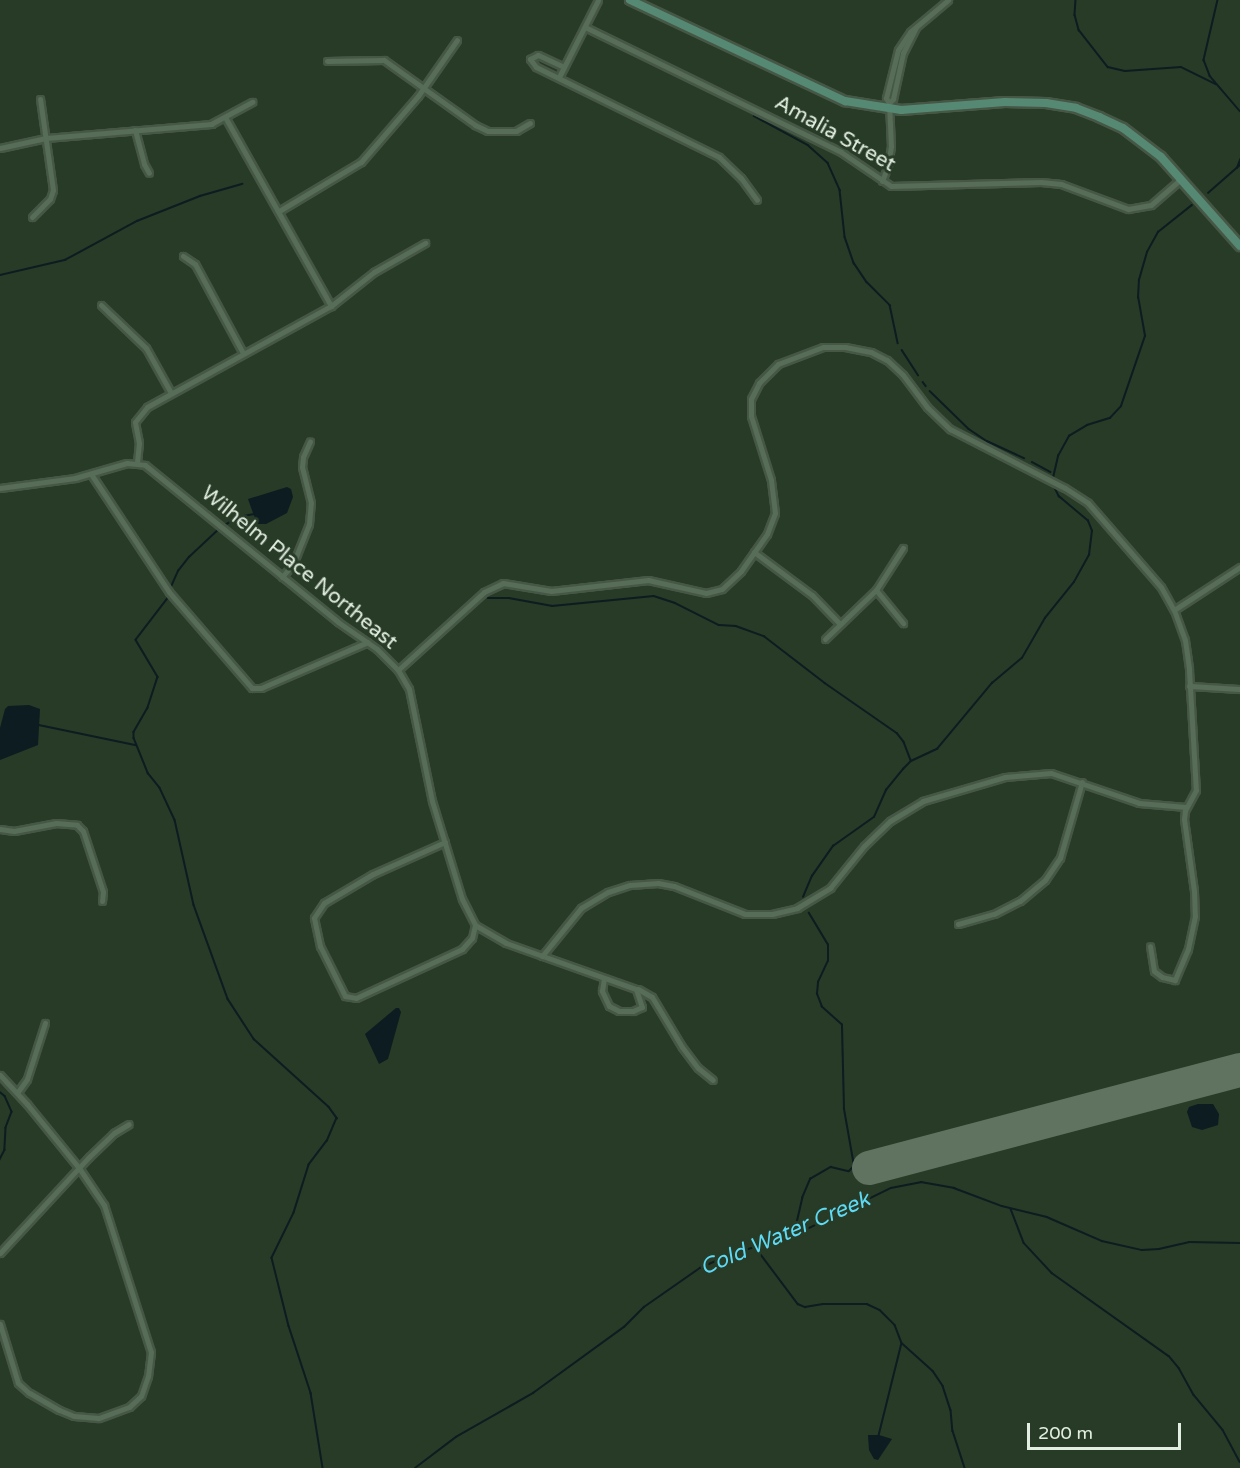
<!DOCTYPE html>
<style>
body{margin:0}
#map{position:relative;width:1240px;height:1468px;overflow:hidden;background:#273b27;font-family:"Varela Round",sans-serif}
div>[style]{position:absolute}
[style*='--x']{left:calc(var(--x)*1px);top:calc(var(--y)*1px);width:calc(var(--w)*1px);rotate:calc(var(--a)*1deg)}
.water>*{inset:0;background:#0c1c20}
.stream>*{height:1.5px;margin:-0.75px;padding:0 0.75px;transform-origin:0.75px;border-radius:0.75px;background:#0c1c20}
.runway>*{height:34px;margin:-17px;padding:0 17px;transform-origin:17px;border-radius:17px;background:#607260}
.roads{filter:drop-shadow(2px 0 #465746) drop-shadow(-2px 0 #465746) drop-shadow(0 2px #465746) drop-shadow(0 -2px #465746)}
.street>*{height:5px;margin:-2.5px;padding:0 2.5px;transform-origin:2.5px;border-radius:2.5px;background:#576d57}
.secondary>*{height:8px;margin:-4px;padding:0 4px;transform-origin:4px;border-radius:4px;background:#568973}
span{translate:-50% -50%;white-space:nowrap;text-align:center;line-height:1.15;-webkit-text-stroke:6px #273b27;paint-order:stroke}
.street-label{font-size:21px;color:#e2eee1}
.water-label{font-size:22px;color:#5edaf5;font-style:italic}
.scale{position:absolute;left:1027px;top:1423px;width:154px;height:27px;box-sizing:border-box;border:3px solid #e2eee1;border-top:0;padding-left:8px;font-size:18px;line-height:21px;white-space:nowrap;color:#e2eee1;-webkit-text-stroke:4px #273b27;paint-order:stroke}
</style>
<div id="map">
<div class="water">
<div style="clip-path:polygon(287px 487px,291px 489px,293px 497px,287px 513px,266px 524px,257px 524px,248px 499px)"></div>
<div style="clip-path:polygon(29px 705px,40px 709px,38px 745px,0 760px,0 728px,5px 709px,8px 706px)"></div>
<div style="clip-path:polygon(396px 1008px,399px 1008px,401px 1012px,388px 1059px,379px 1064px,365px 1034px)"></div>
<div style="clip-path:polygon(1213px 1104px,1219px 1114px,1218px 1125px,1202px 1130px,1192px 1127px,1187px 1112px,1189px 1107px,1198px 1104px)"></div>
<div style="clip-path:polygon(868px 1435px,879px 1435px,892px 1439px,878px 1460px,874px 1459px,869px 1450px)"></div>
</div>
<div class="stream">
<div style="--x:1076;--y:0;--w:15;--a:94"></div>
<div style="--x:1075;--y:15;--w:16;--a:75"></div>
<div style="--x:1079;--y:30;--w:47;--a:51.9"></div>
<div style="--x:1108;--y:67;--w:17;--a:13"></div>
<div style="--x:1125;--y:71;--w:56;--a:-4.1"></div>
<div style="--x:1181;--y:67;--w:39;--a:26"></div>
<div style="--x:1218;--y:0;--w:62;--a:103.1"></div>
<div style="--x:1204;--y:60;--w:17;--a:69"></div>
<div style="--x:1210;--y:76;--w:46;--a:49.4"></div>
<div style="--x:754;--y:116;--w:61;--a:28.2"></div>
<div style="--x:808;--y:145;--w:27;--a:42"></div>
<div style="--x:828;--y:163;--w:30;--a:66"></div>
<div style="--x:840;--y:190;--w:47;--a:83.9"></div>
<div style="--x:845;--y:237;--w:28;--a:71"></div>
<div style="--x:854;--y:263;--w:23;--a:56"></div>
<div style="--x:867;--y:282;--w:33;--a:45"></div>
<div style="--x:890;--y:305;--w:39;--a:78"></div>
<div style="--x:1237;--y:168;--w:9;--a:-69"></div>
<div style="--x:1208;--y:193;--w:43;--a:-41.2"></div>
<div style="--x:0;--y:275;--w:67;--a:-13"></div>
<div style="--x:65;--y:260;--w:82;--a:-28.4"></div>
<div style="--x:137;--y:221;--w:68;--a:-21.6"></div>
<div style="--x:200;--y:196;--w:44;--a:-15.9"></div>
<div style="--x:902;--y:350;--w:30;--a:57"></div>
<div style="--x:923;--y:382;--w:5;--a:53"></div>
<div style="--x:930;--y:391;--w:54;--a:44.3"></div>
<div style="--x:969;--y:429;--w:22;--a:34"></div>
<div style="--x:987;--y:441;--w:41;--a:24.7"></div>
<div style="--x:1032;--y:462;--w:21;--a:28"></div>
<div style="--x:1053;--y:478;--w:23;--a:-77"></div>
<div style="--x:1058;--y:456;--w:23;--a:-61"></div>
<div style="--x:1069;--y:436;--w:21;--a:-31"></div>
<div style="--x:1087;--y:425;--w:24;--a:-17"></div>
<div style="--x:1110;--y:418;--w:16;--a:-47"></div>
<div style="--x:1121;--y:406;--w:74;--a:-71.1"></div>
<div style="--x:1145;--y:336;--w:39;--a:-100"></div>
<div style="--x:1138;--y:298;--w:18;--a:-87"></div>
<div style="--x:1139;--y:280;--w:29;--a:-74"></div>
<div style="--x:1147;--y:252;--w:23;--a:-61"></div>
<div style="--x:1158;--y:232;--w:43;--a:-38.5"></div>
<div style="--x:225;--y:525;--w:16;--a:-30"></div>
<div style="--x:239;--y:517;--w:15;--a:-11"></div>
<div style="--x:170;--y:589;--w:20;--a:-66"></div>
<div style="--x:178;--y:571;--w:18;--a:-52"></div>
<div style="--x:189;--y:557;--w:40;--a:-43"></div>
<div style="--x:169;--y:597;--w:54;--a:127.5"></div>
<div style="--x:136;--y:640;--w:43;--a:59.3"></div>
<div style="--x:158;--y:677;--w:33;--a:108"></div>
<div style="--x:148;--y:708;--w:28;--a:120"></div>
<div style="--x:134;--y:732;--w:6;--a:90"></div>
<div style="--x:134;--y:738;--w:38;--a:68"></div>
<div style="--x:148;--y:773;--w:19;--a:51"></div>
<div style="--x:160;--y:788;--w:35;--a:65"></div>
<div style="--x:175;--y:820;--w:87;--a:77.4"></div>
<div style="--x:194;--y:905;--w:100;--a:70.1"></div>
<div style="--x:228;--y:999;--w:48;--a:57"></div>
<div style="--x:254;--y:1039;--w:101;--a:42.2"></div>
<div style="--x:329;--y:1107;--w:14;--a:54"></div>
<div style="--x:337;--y:1118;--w:25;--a:113"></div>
<div style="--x:327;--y:1141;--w:30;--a:127"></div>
<div style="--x:309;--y:1165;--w:50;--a:107.4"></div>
<div style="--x:294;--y:1213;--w:50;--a:116.1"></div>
<div style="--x:272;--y:1258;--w:70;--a:76"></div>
<div style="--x:289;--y:1326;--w:71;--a:71.8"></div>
<div style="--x:311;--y:1393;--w:76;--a:80.9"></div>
<div style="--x:488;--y:598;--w:21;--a:0"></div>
<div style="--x:509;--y:598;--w:44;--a:10.5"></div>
<div style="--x:552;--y:606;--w:102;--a:-5.6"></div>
<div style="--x:654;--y:596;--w:22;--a:18"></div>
<div style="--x:675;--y:603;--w:49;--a:26.6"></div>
<div style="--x:719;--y:625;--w:17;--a:3"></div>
<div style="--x:736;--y:626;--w:30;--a:20"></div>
<div style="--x:764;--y:636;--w:77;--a:37.6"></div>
<div style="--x:825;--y:683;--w:88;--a:34.8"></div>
<div style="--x:897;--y:733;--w:11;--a:52"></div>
<div style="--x:904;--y:742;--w:19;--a:69"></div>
<div style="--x:39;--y:725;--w:99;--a:11.7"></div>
<div style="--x:803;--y:897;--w:23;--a:-67"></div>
<div style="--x:812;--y:876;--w:37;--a:-55"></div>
<div style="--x:833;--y:846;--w:50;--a:-35.3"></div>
<div style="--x:874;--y:817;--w:30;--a:-66"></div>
<div style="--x:886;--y:790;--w:27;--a:-51"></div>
<div style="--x:903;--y:769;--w:11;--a:-45"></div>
<div style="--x:911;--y:761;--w:29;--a:-25"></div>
<div style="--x:937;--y:749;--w:86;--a:-50.2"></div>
<div style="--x:992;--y:683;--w:39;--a:-40"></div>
<div style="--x:1022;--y:658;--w:46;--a:-60.1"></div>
<div style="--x:1045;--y:618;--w:46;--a:-51.1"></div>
<div style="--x:1074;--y:582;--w:31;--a:-61"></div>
<div style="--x:1089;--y:555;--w:24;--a:-83"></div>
<div style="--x:1092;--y:531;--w:11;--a:-112"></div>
<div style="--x:1088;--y:521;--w:38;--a:-140"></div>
<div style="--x:1059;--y:497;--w:11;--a:-117"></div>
<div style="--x:0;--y:1092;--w:6;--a:39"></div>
<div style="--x:5;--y:1096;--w:17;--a:66"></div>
<div style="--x:12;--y:1112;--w:17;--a:111"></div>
<div style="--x:6;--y:1128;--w:22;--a:93"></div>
<div style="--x:5;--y:1150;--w:11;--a:117"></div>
<div style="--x:1011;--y:1209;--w:36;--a:69"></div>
<div style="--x:1024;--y:1243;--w:41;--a:47"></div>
<div style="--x:1052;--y:1273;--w:143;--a:35.4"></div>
<div style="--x:1169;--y:1356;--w:16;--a:50"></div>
<div style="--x:1179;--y:1368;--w:31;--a:61"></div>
<div style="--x:1194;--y:1395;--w:45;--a:50.4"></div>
<div style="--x:1223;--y:1430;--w:36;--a:62"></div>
<div style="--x:794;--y:1234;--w:37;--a:-77"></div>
<div style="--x:802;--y:1198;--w:21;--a:-67"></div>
<div style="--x:810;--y:1179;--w:24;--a:-30"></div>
<div style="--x:831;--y:1167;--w:18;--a:13"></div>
<div style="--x:849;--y:1171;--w:7;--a:-45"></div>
<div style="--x:854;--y:1166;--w:58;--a:-100"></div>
<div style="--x:844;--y:1109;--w:84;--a:-91.4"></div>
<div style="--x:842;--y:1025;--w:27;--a:-138"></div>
<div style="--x:822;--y:1007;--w:14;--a:-111"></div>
<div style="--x:817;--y:994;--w:12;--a:-85"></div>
<div style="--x:818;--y:982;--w:23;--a:-65"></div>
<div style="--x:828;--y:961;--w:16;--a:-90"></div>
<div style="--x:828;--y:945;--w:37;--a:-121"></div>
<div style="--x:756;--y:1248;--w:70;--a:53.1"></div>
<div style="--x:798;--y:1304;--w:8;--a:23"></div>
<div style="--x:805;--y:1307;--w:18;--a:-9"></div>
<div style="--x:823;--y:1304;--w:44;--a:0"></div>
<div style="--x:867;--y:1304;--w:14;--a:25"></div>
<div style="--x:880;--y:1310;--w:21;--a:45"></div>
<div style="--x:895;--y:1325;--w:19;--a:69"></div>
<div style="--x:902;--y:1343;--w:96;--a:103.9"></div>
<div style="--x:903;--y:1344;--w:40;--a:42"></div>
<div style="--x:933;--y:1371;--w:18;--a:56"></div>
<div style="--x:943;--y:1386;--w:25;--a:72"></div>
<div style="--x:951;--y:1410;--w:21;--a:85"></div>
<div style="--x:953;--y:1431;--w:39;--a:72"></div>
<div style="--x:415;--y:1468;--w:51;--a:-37.1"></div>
<div style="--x:456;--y:1437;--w:89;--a:-29.7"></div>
<div style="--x:533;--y:1393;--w:112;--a:-36"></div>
<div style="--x:624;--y:1327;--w:28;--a:-45"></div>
<div style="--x:644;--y:1307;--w:68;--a:-34.9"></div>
<div style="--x:700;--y:1268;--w:37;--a:-24"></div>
<div style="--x:734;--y:1253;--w:59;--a:-15.7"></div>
<div style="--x:791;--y:1237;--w:111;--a:-26.1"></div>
<div style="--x:891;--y:1188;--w:31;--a:-11"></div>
<div style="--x:921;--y:1182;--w:34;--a:10"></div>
<div style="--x:954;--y:1188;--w:51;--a:20.6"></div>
<div style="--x:1002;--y:1206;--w:46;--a:13.7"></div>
<div style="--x:1047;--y:1217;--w:60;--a:23.6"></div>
<div style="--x:1102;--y:1241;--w:41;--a:12.7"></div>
<div style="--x:1142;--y:1250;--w:17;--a:-3"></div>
<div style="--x:1159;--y:1249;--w:31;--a:-13"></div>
<div style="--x:1189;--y:1242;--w:51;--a:1.1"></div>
</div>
<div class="runway">
<div style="--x:869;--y:1168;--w:384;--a:-14.8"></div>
</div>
<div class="roads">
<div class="street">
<div style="--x:585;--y:27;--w:285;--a:26"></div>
<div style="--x:841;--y:152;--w:60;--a:34.2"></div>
<div style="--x:891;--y:186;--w:150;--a:-1.5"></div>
<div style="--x:1041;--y:182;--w:20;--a:6"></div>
<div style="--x:1061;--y:184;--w:72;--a:20.5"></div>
<div style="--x:1128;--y:209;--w:23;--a:-10"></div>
<div style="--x:1151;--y:205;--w:40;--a:-41"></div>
<div style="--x:327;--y:61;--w:57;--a:-1"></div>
<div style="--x:384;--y:60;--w:112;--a:35.5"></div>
<div style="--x:475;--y:125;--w:14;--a:25"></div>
<div style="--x:488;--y:131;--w:28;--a:0"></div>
<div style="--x:516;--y:131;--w:16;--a:-30"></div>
<div style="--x:564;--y:67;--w:29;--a:-155"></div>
<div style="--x:538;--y:55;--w:9;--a:153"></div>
<div style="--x:530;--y:59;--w:10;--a:53"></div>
<div style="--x:536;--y:67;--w:204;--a:26.2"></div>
<div style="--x:719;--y:157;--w:30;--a:44"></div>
<div style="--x:741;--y:178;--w:27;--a:54"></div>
<div style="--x:559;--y:77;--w:86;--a:-63.1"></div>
<div style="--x:889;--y:103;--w:6;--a:-121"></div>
<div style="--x:886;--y:98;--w:49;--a:-76"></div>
<div style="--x:898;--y:50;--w:22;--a:-56"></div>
<div style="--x:910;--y:32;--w:50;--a:-40.1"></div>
<div style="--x:225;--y:117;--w:217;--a:60.7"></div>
<div style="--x:135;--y:130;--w:35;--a:75"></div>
<div style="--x:144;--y:164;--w:10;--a:61"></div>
<div style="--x:0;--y:148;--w:47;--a:-12.3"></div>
<div style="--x:46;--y:138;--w:166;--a:-4.8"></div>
<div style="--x:211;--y:124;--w:47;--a:-28.2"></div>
<div style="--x:882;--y:181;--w:17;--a:-69"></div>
<div style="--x:888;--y:165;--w:19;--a:-81"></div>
<div style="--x:891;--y:146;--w:43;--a:-92.7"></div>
<div style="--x:889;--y:103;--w:6;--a:-45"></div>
<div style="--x:893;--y:99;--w:47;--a:-77.7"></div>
<div style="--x:903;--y:53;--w:29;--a:-63"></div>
<div style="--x:279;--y:211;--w:96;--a:-30.9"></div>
<div style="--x:361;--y:162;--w:87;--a:-49.2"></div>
<div style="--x:418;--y:96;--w:68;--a:-55.1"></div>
<div style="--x:32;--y:217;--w:25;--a:-45"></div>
<div style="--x:50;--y:199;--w:9;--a:-72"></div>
<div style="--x:53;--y:190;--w:92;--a:-98.1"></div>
<div style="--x:183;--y:256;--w:14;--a:34"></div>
<div style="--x:195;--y:264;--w:101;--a:61.7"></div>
<div style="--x:101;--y:305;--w:62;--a:43.7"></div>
<div style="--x:146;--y:348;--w:51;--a:60.9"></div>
<div style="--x:137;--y:462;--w:19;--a:-84"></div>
<div style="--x:139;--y:443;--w:21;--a:-101"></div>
<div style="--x:135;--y:422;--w:19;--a:-51"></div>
<div style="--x:147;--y:407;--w:210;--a:-28.8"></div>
<div style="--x:331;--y:306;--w:55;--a:-38.3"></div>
<div style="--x:374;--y:272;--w:59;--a:-29.6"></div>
<div style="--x:91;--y:474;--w:141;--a:56.5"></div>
<div style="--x:169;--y:592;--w:127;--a:49.2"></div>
<div style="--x:252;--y:688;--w:9;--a:0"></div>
<div style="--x:261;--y:688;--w:116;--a:-23.3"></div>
<div style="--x:0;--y:488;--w:76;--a:-7.6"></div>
<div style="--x:75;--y:478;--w:54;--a:-16.1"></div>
<div style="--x:127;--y:463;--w:18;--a:6"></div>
<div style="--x:145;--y:465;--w:249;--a:39.1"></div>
<div style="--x:338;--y:622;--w:47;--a:34.7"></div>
<div style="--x:377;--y:649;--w:30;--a:45"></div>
<div style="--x:398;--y:670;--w:22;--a:60"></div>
<div style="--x:409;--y:689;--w:114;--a:78.4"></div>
<div style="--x:432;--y:801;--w:102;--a:73"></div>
<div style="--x:462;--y:899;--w:29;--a:63"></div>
<div style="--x:475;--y:925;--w:36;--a:30"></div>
<div style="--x:506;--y:943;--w:138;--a:19.5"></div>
<div style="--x:636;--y:989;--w:19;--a:72"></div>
<div style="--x:642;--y:1007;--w:10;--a:156"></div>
<div style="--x:633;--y:1011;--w:14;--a:180"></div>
<div style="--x:619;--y:1011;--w:11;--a:-153"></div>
<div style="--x:609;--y:1006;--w:17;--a:-115"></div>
<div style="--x:602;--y:991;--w:13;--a:-81"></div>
<div style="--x:754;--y:552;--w:72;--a:36.6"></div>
<div style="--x:812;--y:595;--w:40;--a:46"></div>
<div style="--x:282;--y:577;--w:17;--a:-50"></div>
<div style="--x:293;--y:564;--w:43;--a:-68.2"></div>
<div style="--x:309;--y:524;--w:21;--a:-85"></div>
<div style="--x:311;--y:503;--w:37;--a:-104"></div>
<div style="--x:302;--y:467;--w:10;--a:-84"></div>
<div style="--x:303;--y:457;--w:17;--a:-66"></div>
<div style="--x:876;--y:590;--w:43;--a:50.7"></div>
<div style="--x:1174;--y:610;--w:79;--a:-33.1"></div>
<div style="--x:825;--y:639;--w:71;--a:-43.9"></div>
<div style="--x:876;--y:590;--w:50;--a:-57.3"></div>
<div style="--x:398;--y:670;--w:116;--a:-42.2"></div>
<div style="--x:484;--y:592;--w:21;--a:-25"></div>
<div style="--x:503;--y:583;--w:49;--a:9.5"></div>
<div style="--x:551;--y:591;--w:98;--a:-6.5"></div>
<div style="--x:648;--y:580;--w:59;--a:12.6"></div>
<div style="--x:706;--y:593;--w:16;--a:-14"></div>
<div style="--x:722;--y:589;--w:26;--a:-43"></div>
<div style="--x:741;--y:571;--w:45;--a:-54.9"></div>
<div style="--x:767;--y:534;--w:22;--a:-69"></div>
<div style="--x:775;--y:513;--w:33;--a:-97"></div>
<div style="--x:771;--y:480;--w:67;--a:-107.4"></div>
<div style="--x:751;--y:416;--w:17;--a:-90"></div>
<div style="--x:751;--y:399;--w:18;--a:-63"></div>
<div style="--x:759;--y:383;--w:27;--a:-45"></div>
<div style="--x:778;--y:364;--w:48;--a:-20.7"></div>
<div style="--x:823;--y:347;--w:22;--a:0"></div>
<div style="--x:845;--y:347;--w:26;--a:11"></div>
<div style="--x:871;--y:352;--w:18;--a:27"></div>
<div style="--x:887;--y:360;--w:22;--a:43"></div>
<div style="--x:903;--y:375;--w:40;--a:53"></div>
<div style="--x:927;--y:407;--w:32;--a:44"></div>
<div style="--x:950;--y:429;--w:129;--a:27.2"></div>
<div style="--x:1065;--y:488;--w:27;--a:33"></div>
<div style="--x:1088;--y:503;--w:111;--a:49"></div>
<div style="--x:1161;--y:587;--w:26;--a:61"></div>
<div style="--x:1174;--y:610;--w:32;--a:70"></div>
<div style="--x:1185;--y:640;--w:30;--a:82"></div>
<div style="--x:1189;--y:670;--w:120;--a:86.7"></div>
<div style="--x:1196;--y:790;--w:24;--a:118"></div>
<div style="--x:1185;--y:811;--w:8;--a:97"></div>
<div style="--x:1184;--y:819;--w:73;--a:82.1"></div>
<div style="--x:1194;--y:891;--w:25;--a:88"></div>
<div style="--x:1195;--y:916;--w:34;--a:102"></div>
<div style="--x:1188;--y:949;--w:34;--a:113"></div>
<div style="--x:1175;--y:980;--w:13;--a:-167"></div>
<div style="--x:1162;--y:977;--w:10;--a:-143"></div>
<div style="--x:1154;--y:971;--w:25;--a:-99"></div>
<div style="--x:1189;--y:686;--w:51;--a:3.4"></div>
<div style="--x:0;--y:829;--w:14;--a:8"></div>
<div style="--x:14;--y:831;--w:43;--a:-10.8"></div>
<div style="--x:56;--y:823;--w:21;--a:5"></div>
<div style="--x:77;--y:825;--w:8;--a:45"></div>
<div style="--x:83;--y:831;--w:64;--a:71.8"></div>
<div style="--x:103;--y:892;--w:9;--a:96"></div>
<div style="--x:445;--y:842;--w:79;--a:156"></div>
<div style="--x:373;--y:874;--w:57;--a:149.4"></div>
<div style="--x:324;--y:903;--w:18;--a:124"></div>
<div style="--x:314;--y:918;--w:29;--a:78"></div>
<div style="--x:320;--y:946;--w:56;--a:63.4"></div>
<div style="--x:345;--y:996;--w:11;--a:10"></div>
<div style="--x:356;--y:998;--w:117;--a:-24.8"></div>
<div style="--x:462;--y:949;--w:15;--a:-48"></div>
<div style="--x:472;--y:938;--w:13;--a:-77"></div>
<div style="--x:958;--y:924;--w:37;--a:-16"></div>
<div style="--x:994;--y:914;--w:29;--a:-27"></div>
<div style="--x:1020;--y:901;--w:33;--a:-40"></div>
<div style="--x:1045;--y:880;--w:27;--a:-56"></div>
<div style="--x:1060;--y:858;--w:79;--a:-73.9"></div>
<div style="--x:542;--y:956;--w:62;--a:-50.9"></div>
<div style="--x:581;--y:908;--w:31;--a:-31"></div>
<div style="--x:608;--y:892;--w:23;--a:-18"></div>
<div style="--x:630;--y:885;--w:28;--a:-4"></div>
<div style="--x:658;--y:883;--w:16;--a:11"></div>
<div style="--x:674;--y:886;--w:76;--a:21.5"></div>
<div style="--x:745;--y:914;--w:27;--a:0"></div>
<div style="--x:772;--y:914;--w:26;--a:-13"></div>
<div style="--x:797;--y:908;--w:39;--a:-31"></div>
<div style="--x:830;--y:888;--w:54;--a:-51"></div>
<div style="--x:864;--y:846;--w:36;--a:-44"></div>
<div style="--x:890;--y:821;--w:39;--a:-31"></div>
<div style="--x:923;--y:801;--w:85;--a:-16.3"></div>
<div style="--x:1005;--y:777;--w:46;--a:-5"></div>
<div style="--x:1051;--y:773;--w:93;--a:18.8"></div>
<div style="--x:1139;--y:803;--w:47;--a:4.9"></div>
<div style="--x:638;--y:989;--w:16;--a:30"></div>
<div style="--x:652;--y:997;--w:58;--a:59"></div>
<div style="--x:682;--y:1047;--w:26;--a:53"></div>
<div style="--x:698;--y:1068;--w:19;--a:39"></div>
<div style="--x:0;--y:1075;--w:40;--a:47"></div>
<div style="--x:27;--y:1104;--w:82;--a:50.9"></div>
<div style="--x:79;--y:1168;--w:45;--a:56"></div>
<div style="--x:104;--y:1205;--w:154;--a:72.3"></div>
<div style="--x:151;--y:1352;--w:24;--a:97"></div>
<div style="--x:148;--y:1376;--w:21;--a:109"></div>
<div style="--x:141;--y:1396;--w:16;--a:137"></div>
<div style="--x:129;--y:1407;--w:33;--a:160"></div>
<div style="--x:98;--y:1418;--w:24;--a:-175"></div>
<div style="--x:74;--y:1416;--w:16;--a:-158"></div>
<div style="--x:59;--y:1410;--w:34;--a:-150"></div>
<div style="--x:29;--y:1393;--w:15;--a:-138"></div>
<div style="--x:18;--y:1383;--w:62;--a:-107"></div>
<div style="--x:17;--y:1093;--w:17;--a:-54"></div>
<div style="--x:27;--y:1079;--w:59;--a:-72.2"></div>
<div style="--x:0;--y:1253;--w:131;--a:-47.2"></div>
<div style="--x:89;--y:1157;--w:35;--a:-44"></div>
<div style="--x:114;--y:1133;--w:17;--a:-31"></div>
</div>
<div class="secondary">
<div style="--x:630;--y:0;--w:238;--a:25.2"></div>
<div style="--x:845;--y:101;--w:57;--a:9.1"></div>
<div style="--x:901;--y:110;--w:104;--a:-4.4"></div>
<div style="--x:1005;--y:102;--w:41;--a:1.4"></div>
<div style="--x:1046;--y:103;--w:30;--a:9"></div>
<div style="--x:1076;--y:108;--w:25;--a:21"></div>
<div style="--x:1099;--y:117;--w:26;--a:25"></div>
<div style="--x:1123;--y:128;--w:48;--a:37.3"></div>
<div style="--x:1161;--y:157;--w:119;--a:48.4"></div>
</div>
</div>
<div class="street-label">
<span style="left:835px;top:134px;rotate:29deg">Amalia Street</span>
<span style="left:299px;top:568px;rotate:39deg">Wilhelm Place Northeast</span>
</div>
<div class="water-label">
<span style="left:785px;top:1234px;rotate:-23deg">Cold Water Creek</span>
</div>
<div class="scale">200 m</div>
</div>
